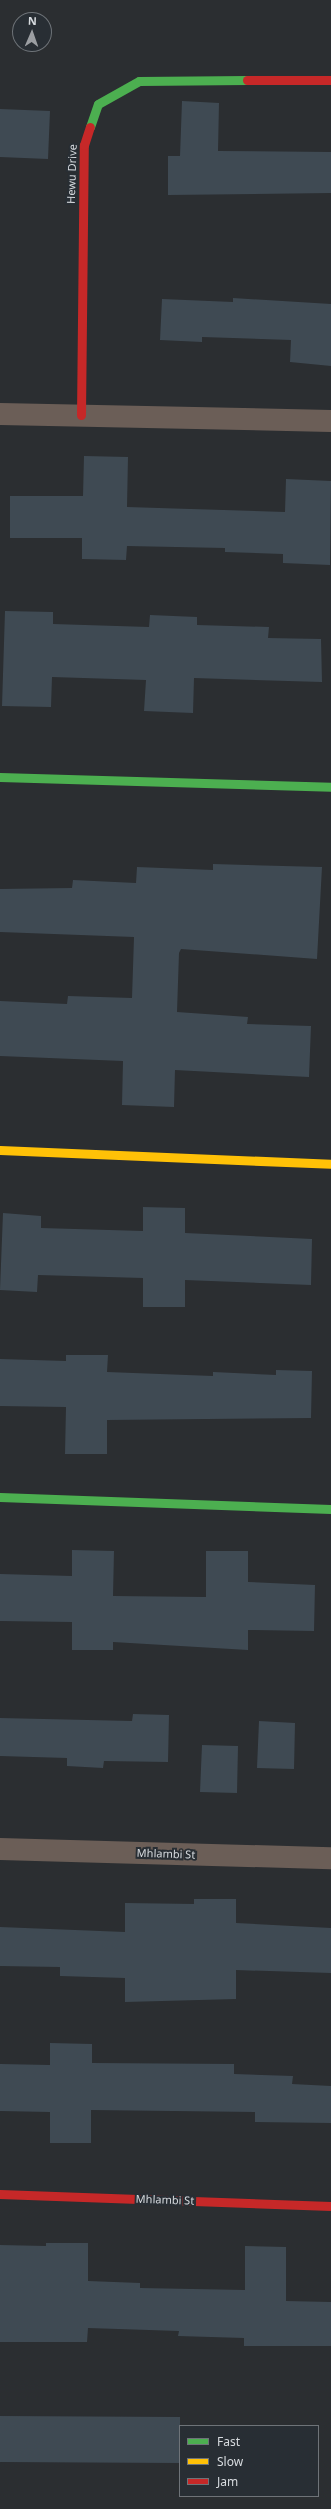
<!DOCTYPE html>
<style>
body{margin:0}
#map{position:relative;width:331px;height:2509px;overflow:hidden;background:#2b2e31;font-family:"Noto Sans",sans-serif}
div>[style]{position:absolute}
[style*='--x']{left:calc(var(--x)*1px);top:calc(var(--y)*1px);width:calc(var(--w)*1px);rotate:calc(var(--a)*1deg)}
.building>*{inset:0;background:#3f4a53}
.street>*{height:22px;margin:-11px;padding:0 11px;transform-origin:11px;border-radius:11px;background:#6b5e57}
.fast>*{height:9px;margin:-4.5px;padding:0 4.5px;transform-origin:4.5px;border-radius:4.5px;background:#4caf50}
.slow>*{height:9px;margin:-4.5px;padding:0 4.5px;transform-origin:4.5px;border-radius:4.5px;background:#ffc107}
.jam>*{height:9px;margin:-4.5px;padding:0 4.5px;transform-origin:4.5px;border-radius:4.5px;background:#c62828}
span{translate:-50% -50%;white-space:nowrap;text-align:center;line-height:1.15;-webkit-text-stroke:4px #282e34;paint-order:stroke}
.street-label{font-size:11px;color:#d7dbdf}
.legend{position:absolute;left:179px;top:2425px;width:140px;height:72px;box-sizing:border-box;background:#282e34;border:1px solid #6e7378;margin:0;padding:5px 7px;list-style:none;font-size:12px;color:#d7dbdf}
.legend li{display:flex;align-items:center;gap:8px;height:20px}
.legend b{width:20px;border:1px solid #6e7378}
.north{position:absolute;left:12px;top:12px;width:40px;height:40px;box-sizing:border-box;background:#282e34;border:1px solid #6e7378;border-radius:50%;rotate:2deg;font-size:11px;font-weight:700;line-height:16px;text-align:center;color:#d7dbdf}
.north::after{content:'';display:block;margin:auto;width:14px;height:18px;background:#9b9ea2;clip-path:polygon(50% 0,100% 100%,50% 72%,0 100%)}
</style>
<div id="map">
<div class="building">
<div style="clip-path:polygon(182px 101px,219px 103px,218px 151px,331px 152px,331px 193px,168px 195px,168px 156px,180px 156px)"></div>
<div style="clip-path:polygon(0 109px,50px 111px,48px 159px,0 157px)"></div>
<div style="clip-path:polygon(233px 298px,331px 304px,331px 366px,290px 362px,291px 340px,202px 337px,202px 342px,160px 340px,162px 299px,233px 302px)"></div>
<div style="clip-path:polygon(84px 456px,128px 457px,127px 507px,285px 512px,286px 479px,331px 481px,330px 565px,283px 563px,283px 554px,225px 552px,225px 548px,127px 546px,126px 560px,82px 559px,82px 538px,10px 538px,10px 496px,83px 496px)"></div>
<div style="clip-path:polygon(5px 611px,53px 612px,53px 624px,149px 627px,150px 615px,197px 617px,197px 625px,269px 627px,268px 638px,321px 639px,322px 682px,194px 678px,193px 713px,144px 711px,146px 680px,52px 677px,51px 707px,2px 706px)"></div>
<div style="clip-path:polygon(213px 864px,322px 867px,317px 959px,181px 949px,179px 953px,177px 1012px,248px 1017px,247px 1024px,311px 1026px,309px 1077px,175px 1070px,174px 1107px,122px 1105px,123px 1061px,0 1056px,0 1001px,67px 1004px,68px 996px,132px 998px,134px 937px,0 932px,0 889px,72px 888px,73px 880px,136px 883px,137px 867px,213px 870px)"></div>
<div style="clip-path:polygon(143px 1207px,185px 1208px,185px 1233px,312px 1239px,311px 1285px,185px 1280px,185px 1307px,143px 1307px,143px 1278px,38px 1275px,37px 1292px,0 1290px,3px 1213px,41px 1216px,41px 1228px,143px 1231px)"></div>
<div style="clip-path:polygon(66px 1355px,108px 1355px,107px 1372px,213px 1376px,213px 1372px,276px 1375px,276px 1370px,312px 1371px,311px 1418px,107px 1420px,107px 1454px,65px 1454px,66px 1407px,0 1406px,0 1359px,66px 1361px)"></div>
<div style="clip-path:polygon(72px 1550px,114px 1551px,113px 1596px,206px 1597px,206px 1551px,248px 1551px,248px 1582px,315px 1585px,314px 1631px,248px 1630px,248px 1650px,113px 1642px,113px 1650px,72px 1650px,72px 1622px,0 1621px,0 1574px,72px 1576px)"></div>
<div style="clip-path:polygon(133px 1714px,169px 1715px,168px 1762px,104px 1761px,103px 1768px,67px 1766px,67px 1758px,0 1756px,0 1718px,132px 1721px)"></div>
<div style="clip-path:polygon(259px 1721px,295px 1723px,294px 1769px,257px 1768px)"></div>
<div style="clip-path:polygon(202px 1745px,238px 1746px,237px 1793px,200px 1792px)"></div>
<div style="clip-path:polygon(194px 1899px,236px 1899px,236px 1923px,331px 1928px,331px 1973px,236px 1970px,236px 1999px,125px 2002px,125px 1978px,60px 1976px,60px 1967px,0 1966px,0 1927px,125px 1932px,125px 1903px,194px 1904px)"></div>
<div style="clip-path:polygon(50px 2043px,92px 2044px,92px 2063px,234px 2064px,234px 2074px,293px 2076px,292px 2084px,331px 2086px,331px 2123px,255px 2122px,255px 2112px,91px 2110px,91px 2143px,50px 2143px,50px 2112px,0 2111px,0 2064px,50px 2065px)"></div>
<div style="clip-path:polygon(46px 2243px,88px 2243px,88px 2281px,140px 2283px,140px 2288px,245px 2290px,245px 2246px,286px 2247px,286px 2301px,331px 2302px,331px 2346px,244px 2346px,244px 2338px,178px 2336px,179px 2331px,88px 2328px,87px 2342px,0 2342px,0 2245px,46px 2246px)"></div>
<div style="clip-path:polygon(0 2416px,180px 2417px,180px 2463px,0 2462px)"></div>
</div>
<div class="street">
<div style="--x:0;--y:414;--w:331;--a:1.2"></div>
<div style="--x:0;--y:1849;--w:331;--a:1.6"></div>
</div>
<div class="fast">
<div style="--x:90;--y:127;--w:24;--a:-71"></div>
<div style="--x:98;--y:104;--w:47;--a:-29.3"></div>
<div style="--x:139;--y:81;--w:108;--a:-0.5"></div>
<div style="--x:0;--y:777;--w:331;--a:1.7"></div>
<div style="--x:0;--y:1497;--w:331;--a:2.1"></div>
</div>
<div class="slow">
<div style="--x:0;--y:1150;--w:331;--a:2.4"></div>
</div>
<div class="jam">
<div style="--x:247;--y:80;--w:84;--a:0"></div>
<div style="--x:81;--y:415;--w:270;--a:-89.4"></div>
<div style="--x:84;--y:145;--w:19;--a:-72"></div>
<div style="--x:0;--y:2194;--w:331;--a:2.1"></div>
</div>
<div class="street-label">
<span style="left:72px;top:174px;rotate:-88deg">Hewu Drive</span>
<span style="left:166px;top:1854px;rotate:2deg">Mhlambi St</span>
<span style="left:165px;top:2200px;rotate:2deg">Mhlambi St</span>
</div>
<ul class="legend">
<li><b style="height:5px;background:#4caf50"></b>Fast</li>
<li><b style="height:5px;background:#ffc107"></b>Slow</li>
<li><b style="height:5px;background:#c62828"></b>Jam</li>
</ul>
<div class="north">N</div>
</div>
